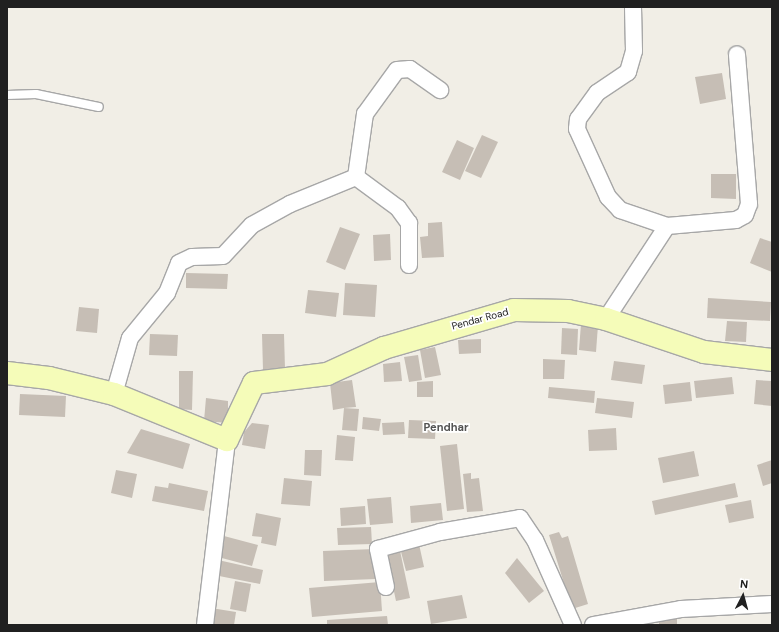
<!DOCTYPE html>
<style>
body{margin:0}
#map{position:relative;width:779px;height:632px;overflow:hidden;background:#f1eee6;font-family:"DM Sans",sans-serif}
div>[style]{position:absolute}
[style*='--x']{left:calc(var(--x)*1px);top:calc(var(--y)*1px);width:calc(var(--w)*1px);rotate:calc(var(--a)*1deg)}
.building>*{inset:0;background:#c6beb5}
.roads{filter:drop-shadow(1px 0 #a7a7a7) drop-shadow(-1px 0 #a7a7a7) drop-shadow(0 1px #a7a7a7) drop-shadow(0 -1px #a7a7a7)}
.lane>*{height:8px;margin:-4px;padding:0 4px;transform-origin:4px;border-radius:4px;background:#fff}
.street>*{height:16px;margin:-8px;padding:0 8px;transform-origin:8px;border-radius:8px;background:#fff}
.secondary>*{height:22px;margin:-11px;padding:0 11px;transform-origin:11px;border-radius:11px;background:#f5fcb9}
span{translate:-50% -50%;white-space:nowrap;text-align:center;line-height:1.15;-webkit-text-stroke:3.5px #fff;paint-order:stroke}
.street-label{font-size:10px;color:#202020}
.neighbourhood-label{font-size:11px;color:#535353;font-weight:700}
.frame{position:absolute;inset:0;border:8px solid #202020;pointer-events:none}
.north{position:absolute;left:723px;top:576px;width:40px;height:40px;-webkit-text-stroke:3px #fff;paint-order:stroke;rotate:6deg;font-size:11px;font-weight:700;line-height:16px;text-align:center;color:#202020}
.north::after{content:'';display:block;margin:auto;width:14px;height:18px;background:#202020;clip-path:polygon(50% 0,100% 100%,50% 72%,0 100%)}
</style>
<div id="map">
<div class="building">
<div style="clip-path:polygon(722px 73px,726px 99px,700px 104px,695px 77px)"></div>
<div style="clip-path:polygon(482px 135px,498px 142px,481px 178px,465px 171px)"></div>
<div style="clip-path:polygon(457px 140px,474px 148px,460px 180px,442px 172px)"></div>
<div style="clip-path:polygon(711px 174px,736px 174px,736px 199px,711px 198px)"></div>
<div style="clip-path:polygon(442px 222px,444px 257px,422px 258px,420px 237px,428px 236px,428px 223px)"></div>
<div style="clip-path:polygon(340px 227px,360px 234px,345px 270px,326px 262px)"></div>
<div style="clip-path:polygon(390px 234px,391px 260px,374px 261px,373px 235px)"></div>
<div style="clip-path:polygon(760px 238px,772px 242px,772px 272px,750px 263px)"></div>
<div style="clip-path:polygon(186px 273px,228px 274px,227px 289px,186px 288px)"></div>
<div style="clip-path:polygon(345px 283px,377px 285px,375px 317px,343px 315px)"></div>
<div style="clip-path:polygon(308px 290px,339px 293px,336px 317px,305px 313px)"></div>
<div style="clip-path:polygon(708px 298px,771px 302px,770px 321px,707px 318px)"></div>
<div style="clip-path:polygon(79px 307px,99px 309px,97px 333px,76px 331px)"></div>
<div style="clip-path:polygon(727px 321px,747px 322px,746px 342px,725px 341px)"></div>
<div style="clip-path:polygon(581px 324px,598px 325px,596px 352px,579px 350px)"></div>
<div style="clip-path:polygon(562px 328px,578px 329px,577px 355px,561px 354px)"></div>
<div style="clip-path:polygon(150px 334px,178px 335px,177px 356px,149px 355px)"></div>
<div style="clip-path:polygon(262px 334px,284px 334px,285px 369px,263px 370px)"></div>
<div style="clip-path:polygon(481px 339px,481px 353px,459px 354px,458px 340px)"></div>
<div style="clip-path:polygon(435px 347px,441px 375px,425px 378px,420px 350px)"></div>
<div style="clip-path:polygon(418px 355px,422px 380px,409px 382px,404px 357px)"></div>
<div style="clip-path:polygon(543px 359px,565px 360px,564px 379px,543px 379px)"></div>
<div style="clip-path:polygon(614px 361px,645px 365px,642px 384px,611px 380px)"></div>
<div style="clip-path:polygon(400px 362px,402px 381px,384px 382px,383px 364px)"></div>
<div style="clip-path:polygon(179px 371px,193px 371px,192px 410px,179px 409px)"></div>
<div style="clip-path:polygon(732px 377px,734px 394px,696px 398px,694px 381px)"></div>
<div style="clip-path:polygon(352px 380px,356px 407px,344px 408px,359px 409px,357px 431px,342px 430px,344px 408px,333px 410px,330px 383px)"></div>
<div style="clip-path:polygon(756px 380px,772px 381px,772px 406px,754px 404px)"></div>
<div style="clip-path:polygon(433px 381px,433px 397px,417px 397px,417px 382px)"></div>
<div style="clip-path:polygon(690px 382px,692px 401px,665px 404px,663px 385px)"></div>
<div style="clip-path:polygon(549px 387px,595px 391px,594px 403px,548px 398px)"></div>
<div style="clip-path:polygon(20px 394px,66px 396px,65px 417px,19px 415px)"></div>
<div style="clip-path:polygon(206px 398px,228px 401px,228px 423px,204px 421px)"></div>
<div style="clip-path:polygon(597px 398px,634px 402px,632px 418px,595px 413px)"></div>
<div style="clip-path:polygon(363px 417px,381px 419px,379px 431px,362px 429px)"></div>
<div style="clip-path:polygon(409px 420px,436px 421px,435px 439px,408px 438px)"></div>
<div style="clip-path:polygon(404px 422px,405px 434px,383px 435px,382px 423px)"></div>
<div style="clip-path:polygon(252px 423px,269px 425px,265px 449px,242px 445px,244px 432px)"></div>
<div style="clip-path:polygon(616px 428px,617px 450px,589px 451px,588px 430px)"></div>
<div style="clip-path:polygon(141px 429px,190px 444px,183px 469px,127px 453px)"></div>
<div style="clip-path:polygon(337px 435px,355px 437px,353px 461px,335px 460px)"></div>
<div style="clip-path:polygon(457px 444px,464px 509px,447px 511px,440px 446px)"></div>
<div style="clip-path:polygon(305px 450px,322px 450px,321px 476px,304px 475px)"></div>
<div style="clip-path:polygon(694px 451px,699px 476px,663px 483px,658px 458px)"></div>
<div style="clip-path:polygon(772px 460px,772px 483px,763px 486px,757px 465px)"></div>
<div style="clip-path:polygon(116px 470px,137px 474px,132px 498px,111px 493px)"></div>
<div style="clip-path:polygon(471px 473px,471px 479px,479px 478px,483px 511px,467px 512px,463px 474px)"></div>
<div style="clip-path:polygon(284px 478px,312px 481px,310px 506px,281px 504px)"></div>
<div style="clip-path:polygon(169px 483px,208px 491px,204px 511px,152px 501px,155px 486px,168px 488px)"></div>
<div style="clip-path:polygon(735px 483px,738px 497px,655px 515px,652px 501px)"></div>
<div style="clip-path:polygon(391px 497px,393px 523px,370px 525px,367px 499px)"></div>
<div style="clip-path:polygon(751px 500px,754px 518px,729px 523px,725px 505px)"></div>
<div style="clip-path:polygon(441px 503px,443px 520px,411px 523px,410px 506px)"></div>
<div style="clip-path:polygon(365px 506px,366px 524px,341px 526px,340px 508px)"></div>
<div style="clip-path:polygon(256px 513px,281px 518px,276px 546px,261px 543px,262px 537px,252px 536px)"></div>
<div style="clip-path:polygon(371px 527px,372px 544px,338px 545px,337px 528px)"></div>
<div style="clip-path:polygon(559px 532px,562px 538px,568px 536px,588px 604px,572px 609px,549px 535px)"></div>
<div style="clip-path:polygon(224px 536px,258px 545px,252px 566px,218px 557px)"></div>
<div style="clip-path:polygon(419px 544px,424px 567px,406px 571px,400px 548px)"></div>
<div style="clip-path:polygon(399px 546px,410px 598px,396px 601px,385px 549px)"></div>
<div style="clip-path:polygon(375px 549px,376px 579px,324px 581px,323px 551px)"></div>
<div style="clip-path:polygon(517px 558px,544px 591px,529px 603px,505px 573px)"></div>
<div style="clip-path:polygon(218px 560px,263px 570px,260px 584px,214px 575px)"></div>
<div style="clip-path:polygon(235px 581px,251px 584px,246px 612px,230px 609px)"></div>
<div style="clip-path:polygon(380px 582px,382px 611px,312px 617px,309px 588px)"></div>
<div style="clip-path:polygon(462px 595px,467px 618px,431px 624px,427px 601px)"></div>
<div style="clip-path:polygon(211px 608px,236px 612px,234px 625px,208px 625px)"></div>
<div style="clip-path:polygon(387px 616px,388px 625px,327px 625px,327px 620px)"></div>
<div style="clip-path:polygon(659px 619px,677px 619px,677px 625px,659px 625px)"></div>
</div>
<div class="roads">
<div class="lane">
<div style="--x:7;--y:95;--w:29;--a:-2"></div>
<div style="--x:36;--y:94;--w:64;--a:11.7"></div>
</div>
<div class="street">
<div style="--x:633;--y:7;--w:44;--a:88.7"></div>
<div style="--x:634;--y:51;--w:22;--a:106"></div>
<div style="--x:628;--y:72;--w:37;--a:146"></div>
<div style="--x:597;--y:93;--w:32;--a:126"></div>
<div style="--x:578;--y:119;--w:10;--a:96"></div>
<div style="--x:577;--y:129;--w:75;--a:65.5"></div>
<div style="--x:608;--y:197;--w:18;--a:47"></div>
<div style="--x:620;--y:210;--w:50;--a:18.8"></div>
<div style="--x:356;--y:177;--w:64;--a:-81.9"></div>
<div style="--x:365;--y:114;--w:54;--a:-54"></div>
<div style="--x:397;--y:70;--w:13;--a:-4"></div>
<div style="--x:410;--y:69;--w:37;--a:35"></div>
<div style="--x:606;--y:319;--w:111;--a:-56.7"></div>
<div style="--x:667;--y:226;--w:69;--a:-5"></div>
<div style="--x:736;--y:220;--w:10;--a:-29"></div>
<div style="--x:745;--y:215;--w:12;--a:-70"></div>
<div style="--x:749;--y:204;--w:150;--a:-94.6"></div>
<div style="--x:114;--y:394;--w:58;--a:-74.1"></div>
<div style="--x:130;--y:338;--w:58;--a:-50.6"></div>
<div style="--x:167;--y:293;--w:32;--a:-68"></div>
<div style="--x:179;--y:263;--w:14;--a:-25"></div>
<div style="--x:192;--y:257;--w:31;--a:-2"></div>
<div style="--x:223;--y:256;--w:42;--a:-46.9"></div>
<div style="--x:252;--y:225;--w:43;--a:-28.9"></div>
<div style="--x:290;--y:204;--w:71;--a:-22.2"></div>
<div style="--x:356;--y:177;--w:52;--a:36.4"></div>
<div style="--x:398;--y:208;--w:19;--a:54"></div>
<div style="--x:409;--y:223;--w:42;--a:90"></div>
<div style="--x:386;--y:587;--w:39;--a:-102"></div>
<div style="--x:378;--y:549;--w:64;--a:-15.3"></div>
<div style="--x:440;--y:532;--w:81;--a:-9.9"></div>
<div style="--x:520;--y:518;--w:27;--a:56"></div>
<div style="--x:535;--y:540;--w:93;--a:65.9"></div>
<div style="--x:205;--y:625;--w:186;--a:-83.2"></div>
<div style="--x:593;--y:625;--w:89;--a:-10.3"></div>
<div style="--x:681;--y:609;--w:91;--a:-3.1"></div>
</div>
<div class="secondary">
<div style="--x:7;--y:373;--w:42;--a:6.8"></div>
<div style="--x:49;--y:378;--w:67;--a:13.8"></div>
<div style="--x:114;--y:394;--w:122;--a:22.2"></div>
<div style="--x:227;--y:440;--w:63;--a:-64.7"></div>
<div style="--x:254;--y:383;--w:74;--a:-7"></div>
<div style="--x:327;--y:374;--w:63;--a:-24.5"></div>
<div style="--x:384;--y:348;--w:135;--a:-16.3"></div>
<div style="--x:514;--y:310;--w:54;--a:1.1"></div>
<div style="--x:568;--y:311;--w:39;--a:12"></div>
<div style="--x:606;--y:319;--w:103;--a:18.6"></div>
<div style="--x:704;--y:352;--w:68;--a:6.7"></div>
</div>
</div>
<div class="street-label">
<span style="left:480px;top:319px;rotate:-15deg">Pendar Road</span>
</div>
<div class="neighbourhood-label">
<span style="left:446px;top:427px">Pendhar</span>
</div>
<div class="frame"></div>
<div class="north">N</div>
</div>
